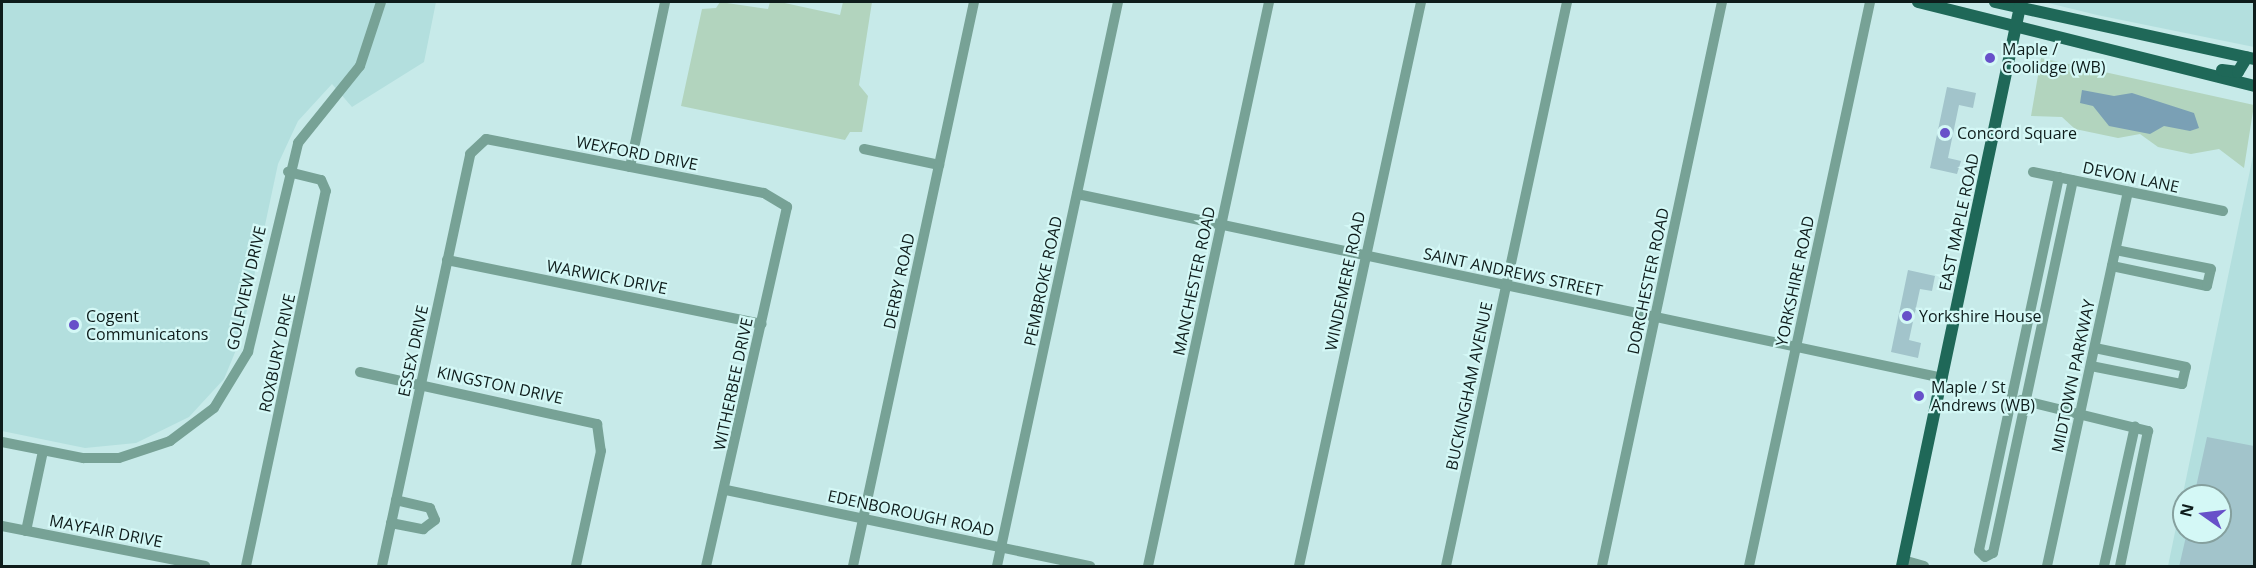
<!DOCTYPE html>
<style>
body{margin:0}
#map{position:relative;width:2256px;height:568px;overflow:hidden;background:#c7eae9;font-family:"Open Sans",sans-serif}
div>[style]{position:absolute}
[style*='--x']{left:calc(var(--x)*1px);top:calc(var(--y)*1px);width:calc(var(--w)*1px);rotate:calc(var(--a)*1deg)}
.built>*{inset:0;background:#b3dfde}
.green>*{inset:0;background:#b2d4be}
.water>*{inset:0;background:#7aa0b5}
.building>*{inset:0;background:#a2c4cb}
.minor>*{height:10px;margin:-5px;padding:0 5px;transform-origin:5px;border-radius:5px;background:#77a296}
.major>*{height:12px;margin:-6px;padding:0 6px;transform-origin:6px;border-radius:6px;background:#1f6858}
.dots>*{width:16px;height:16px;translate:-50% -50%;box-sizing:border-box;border:3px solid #d4f8f6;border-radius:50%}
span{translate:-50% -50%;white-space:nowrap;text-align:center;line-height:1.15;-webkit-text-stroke:4.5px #d4f8f6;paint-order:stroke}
.poi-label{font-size:16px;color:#0e1c1b}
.left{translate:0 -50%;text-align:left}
.street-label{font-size:16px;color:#0e1c1b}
.frame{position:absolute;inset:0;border:3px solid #0e1c1b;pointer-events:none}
.north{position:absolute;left:2172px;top:484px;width:60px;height:60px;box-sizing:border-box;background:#d4f8f6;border:2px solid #85a09e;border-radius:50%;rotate:284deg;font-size:16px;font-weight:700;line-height:24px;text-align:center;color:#0e1c1b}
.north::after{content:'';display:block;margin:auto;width:21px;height:27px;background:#6750c9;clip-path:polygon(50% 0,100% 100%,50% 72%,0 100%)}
</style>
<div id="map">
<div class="built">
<div style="clip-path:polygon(2px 2px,436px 2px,424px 62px,352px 107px,332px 84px,298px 121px,278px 164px,241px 338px,224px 379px,189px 417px,136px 443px,85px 448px,2px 431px)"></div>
<div style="clip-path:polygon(2044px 2px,2254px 2px,2254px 47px,2097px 15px)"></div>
<div style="clip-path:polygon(evenodd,2254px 151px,2254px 566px,2168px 566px,2254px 151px,2184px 496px,2220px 496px,2220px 532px,2184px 532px,2184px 496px)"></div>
</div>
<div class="green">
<div style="clip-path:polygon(720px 2px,768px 9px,770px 2px,780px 2px,840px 15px,843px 2px,872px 2px,859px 85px,868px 96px,862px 132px,850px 132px,845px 140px,681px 106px,702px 9px,716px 8px)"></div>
<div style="clip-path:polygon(2041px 58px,2254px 105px,2244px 168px,2219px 149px,2191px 154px,2158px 147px,2140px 134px,2118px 138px,2075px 129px,2062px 117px,2031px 116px)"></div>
</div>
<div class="water">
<div style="clip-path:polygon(2082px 90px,2114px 96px,2132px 93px,2194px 113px,2199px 128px,2190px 131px,2164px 126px,2150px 134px,2109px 126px,2093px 106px,2080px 103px)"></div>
</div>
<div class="building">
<div style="clip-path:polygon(1947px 87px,1976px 93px,1973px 108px,1959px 105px,1948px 158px,1961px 161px,1957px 174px,1930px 168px)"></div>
<div style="clip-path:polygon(1908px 270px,1935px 276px,1932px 291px,1920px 289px,1909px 340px,1921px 343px,1918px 358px,1891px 352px)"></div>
<div style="clip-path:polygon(2207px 437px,2254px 446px,2254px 567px,2179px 567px,2187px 532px,2220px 532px,2220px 496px,2194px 496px)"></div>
</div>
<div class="minor">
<div style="--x:864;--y:149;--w:77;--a:12"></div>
<div style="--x:630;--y:167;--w:169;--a:-78"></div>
<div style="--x:2033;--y:172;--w:194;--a:11.6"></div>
<div style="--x:2059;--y:177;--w:382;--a:102.1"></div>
<div style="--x:1979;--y:551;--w:8;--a:45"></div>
<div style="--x:1985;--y:557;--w:9;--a:-27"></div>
<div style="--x:1993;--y:553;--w:381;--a:-77.9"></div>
<div style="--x:1077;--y:194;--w:885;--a:12"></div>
<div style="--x:447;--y:260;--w:321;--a:11.5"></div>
<div style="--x:2112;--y:266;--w:97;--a:11.9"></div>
<div style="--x:2207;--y:286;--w:17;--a:-77"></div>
<div style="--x:2211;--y:269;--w:97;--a:-168.7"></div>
<div style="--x:2091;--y:366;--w:93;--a:11.2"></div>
<div style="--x:2182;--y:384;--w:17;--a:-77"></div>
<div style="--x:2186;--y:367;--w:93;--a:-168.2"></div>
<div style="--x:360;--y:372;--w:243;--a:12.4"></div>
<div style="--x:597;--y:424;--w:27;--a:82"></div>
<div style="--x:601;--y:451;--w:118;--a:102.3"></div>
<div style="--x:2021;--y:400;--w:131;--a:13.7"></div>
<div style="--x:2148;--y:431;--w:138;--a:101.7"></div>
<div style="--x:2;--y:442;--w:83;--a:11.2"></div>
<div style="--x:83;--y:458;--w:36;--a:0"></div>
<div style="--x:119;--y:458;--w:54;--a:-18.4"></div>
<div style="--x:170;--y:441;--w:55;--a:-36.9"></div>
<div style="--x:214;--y:408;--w:66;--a:-58.7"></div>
<div style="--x:248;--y:352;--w:215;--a:-76.5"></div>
<div style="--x:298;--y:143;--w:99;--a:-51.2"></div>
<div style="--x:360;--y:66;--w:67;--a:-71.8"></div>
<div style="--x:726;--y:490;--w:372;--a:11.8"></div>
<div style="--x:391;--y:523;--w:33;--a:11"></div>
<div style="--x:423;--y:529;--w:15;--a:-37"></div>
<div style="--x:435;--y:520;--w:13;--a:-113"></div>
<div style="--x:430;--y:508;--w:35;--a:-167"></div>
<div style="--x:2;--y:526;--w:207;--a:11.1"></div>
<div style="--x:26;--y:531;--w:82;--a:-78"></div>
<div style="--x:1903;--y:560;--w:22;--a:16"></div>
<div style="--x:246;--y:566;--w:383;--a:-78"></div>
<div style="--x:326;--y:191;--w:12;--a:-114"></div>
<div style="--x:321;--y:180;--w:34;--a:-166"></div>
<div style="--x:382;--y:566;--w:421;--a:-77.9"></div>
<div style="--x:470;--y:154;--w:22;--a:-43"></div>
<div style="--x:486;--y:139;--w:283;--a:11"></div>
<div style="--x:764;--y:193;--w:27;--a:31"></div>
<div style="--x:787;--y:207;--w:368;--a:102.7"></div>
<div style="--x:853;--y:566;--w:577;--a:-77.89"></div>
<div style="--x:997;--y:566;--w:577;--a:-77.89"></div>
<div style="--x:1148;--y:566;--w:577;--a:-77.89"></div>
<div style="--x:1299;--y:566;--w:577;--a:-77.79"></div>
<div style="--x:1446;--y:566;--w:577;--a:-77.89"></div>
<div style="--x:1602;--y:566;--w:577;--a:-77.99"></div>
<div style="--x:1749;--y:566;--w:577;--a:-77.89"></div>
<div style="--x:2047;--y:566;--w:383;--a:-77.8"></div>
<div style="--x:2104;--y:566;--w:143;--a:-77.5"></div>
</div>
<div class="major">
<div style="--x:1918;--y:2;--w:346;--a:14"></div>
<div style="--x:1995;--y:2;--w:265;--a:12.4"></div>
<div style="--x:2222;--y:70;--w:16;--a:7"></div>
<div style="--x:2238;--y:72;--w:17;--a:-59"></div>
<div style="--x:1902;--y:566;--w:576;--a:-78.09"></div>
</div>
<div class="dots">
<div style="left:1990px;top:58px;background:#6750c9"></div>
<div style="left:1945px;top:133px;background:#6750c9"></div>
<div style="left:1907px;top:316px;background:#6750c9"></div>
<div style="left:74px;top:325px;background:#6750c9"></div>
<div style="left:1919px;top:396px;background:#6750c9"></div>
</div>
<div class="poi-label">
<span class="left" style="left:2002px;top:58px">Maple /<br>Coolidge (WB)</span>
<span class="left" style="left:1957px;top:133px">Concord Square</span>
<span class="left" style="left:86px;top:325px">Cogent<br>Communicatons</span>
<span class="left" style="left:1919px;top:316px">Yorkshire House</span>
<span class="left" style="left:1931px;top:396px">Maple / St<br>Andrews (WB)</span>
</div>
<div class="street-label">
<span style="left:637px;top:153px;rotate:11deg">WEXFORD DRIVE</span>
<span style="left:2131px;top:177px;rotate:12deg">DEVON LANE</span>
<span style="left:1959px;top:222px;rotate:-78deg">EAST MAPLE ROAD</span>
<span style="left:1513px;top:272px;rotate:12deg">SAINT ANDREWS STREET</span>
<span style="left:607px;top:277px;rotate:11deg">WARWICK DRIVE</span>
<span style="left:899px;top:281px;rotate:-78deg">DERBY ROAD</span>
<span style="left:1043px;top:281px;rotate:-78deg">PEMBROKE ROAD</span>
<span style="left:1194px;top:281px;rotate:-78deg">MANCHESTER ROAD</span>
<span style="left:1345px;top:281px;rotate:-78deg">WINDEMERE ROAD</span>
<span style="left:1648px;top:281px;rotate:-78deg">DORCHESTER ROAD</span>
<span style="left:1795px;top:281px;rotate:-78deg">YORKSHIRE ROAD</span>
<span style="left:246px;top:288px;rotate:-77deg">GOLFVIEW DRIVE</span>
<span style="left:413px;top:351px;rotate:-78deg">ESSEX DRIVE</span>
<span style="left:277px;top:353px;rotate:-78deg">ROXBURY DRIVE</span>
<span style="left:2073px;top:376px;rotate:-78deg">MIDTOWN PARKWAY</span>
<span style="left:733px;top:384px;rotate:-78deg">WITHERBEE DRIVE</span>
<span style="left:500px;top:385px;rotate:12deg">KINGSTON DRIVE</span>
<span style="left:1469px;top:386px;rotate:-78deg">BUCKINGHAM AVENUE</span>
<span style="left:911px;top:513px;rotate:12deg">EDENBOROUGH ROAD</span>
<span style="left:106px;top:531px;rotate:11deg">MAYFAIR DRIVE</span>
</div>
<div class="frame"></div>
<div class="north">N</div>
</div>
